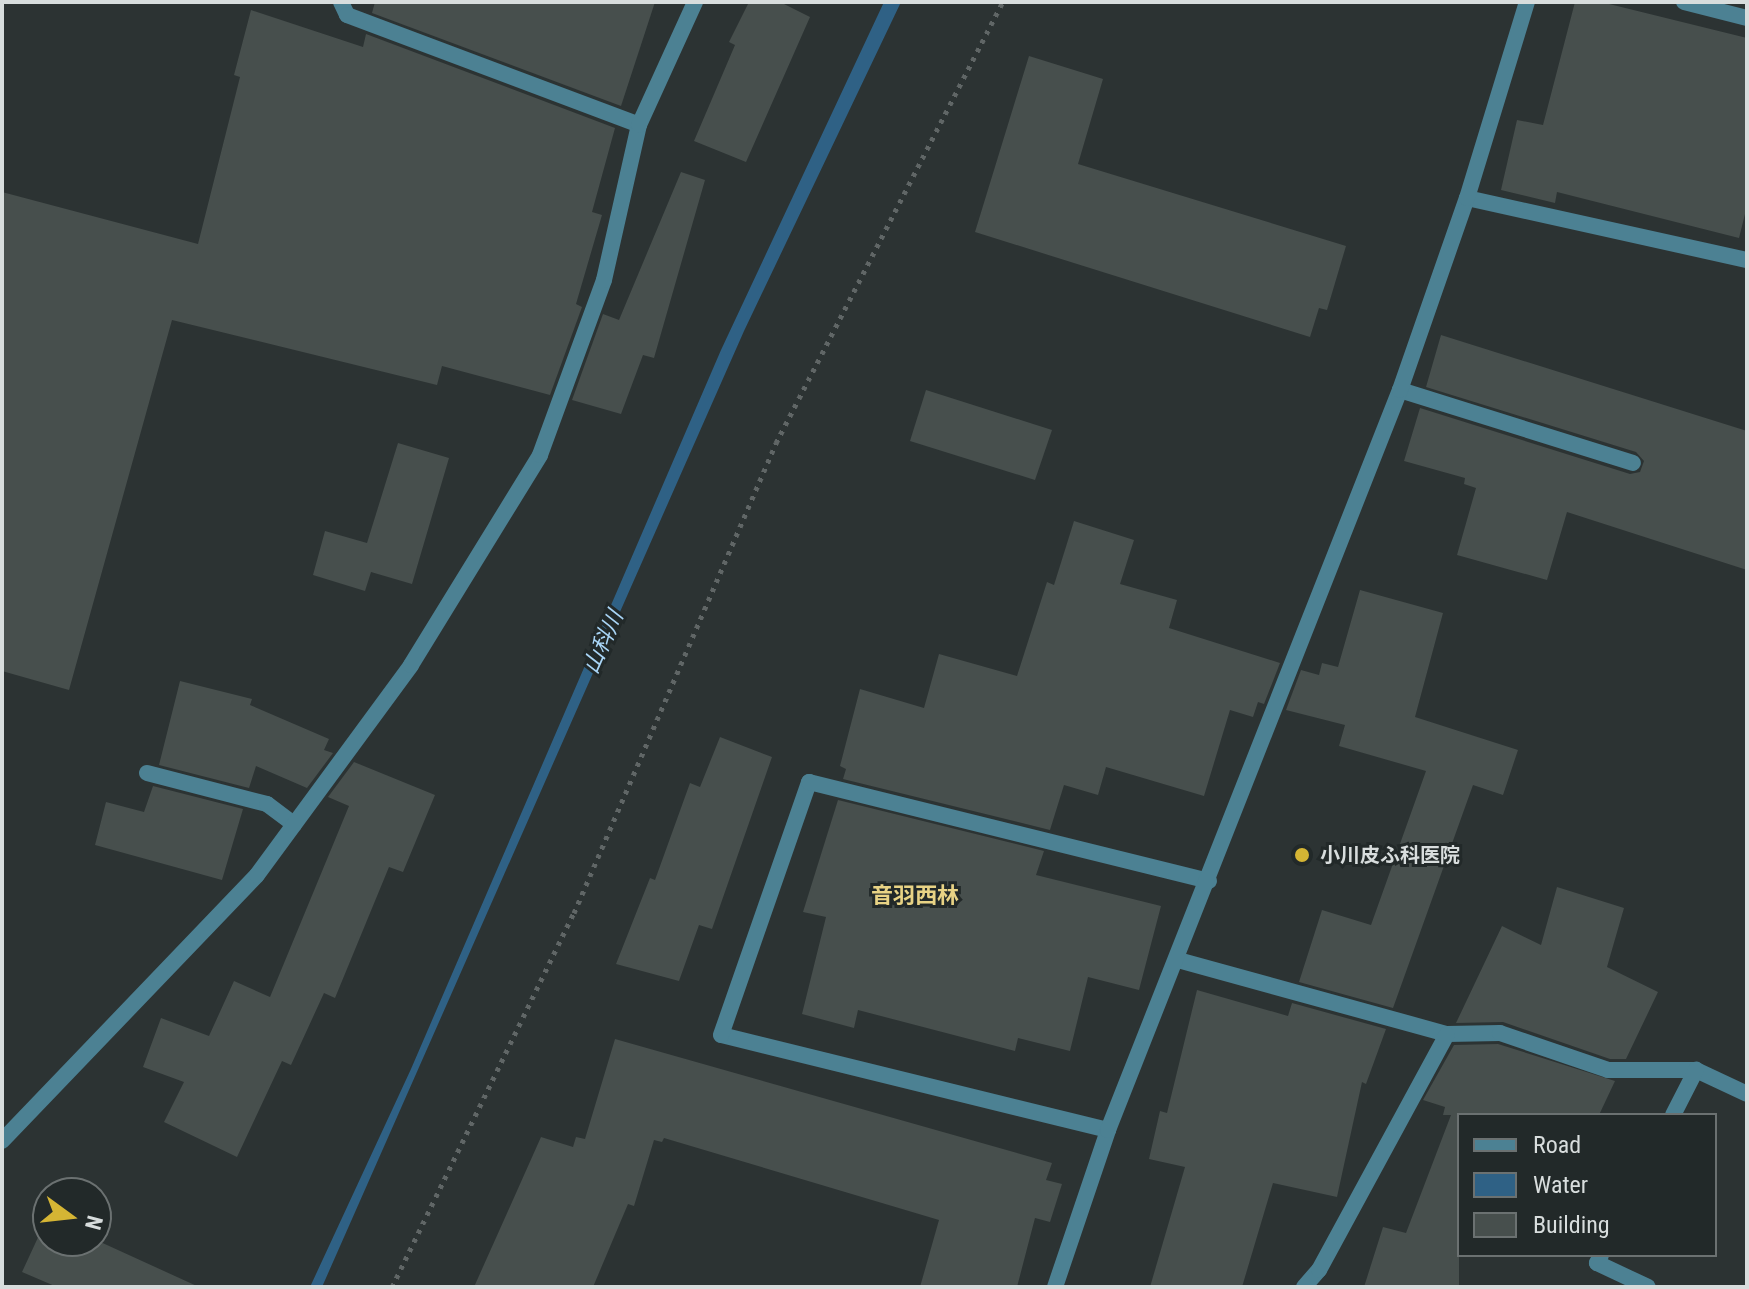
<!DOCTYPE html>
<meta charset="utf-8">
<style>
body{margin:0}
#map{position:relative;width:1749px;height:1289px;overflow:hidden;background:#2c3333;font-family:"Roboto Condensed","Noto Sans JP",sans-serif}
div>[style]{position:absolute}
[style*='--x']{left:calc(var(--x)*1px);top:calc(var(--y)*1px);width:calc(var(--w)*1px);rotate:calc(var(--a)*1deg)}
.water>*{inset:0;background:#2f6185}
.building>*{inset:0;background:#474f4d}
.path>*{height:5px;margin-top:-2.5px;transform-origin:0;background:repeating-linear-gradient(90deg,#606666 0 4px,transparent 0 10px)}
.lane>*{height:16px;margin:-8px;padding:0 8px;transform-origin:8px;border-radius:8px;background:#4c8193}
.street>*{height:16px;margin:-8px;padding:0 8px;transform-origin:8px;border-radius:8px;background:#4c8193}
.dots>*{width:22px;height:22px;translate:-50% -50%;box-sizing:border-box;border:4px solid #222929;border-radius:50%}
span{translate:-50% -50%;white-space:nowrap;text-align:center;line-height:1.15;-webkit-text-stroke:6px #222929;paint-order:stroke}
.poi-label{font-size:20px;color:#d8dddd;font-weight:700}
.left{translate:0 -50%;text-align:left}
.water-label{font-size:22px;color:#a9d5f6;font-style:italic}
.neighbourhood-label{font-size:22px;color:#e8d385;font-weight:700}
.frame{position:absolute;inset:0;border:4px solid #d8dddd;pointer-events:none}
.legend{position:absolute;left:1457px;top:1113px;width:260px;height:144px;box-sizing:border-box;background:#222929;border:2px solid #6b7171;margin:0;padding:10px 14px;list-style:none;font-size:24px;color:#d8dddd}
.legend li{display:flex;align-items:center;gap:16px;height:40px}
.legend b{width:40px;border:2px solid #6b7171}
.north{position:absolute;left:32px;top:1177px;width:80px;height:80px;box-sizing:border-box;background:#222929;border:2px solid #6b7171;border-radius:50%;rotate:105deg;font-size:22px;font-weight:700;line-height:32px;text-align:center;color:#d8dddd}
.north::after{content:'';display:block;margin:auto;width:28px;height:36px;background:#d5b534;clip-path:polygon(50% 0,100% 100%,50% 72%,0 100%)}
</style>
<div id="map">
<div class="water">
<div style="clip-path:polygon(884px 2px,901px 2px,744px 331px,322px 1287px,310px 1287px,411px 1069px,721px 350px)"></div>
</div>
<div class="building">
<div style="clip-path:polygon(375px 2px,655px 2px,621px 106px,372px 13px)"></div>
<div style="clip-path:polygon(749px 2px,780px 2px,810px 17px,746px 162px,694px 141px,735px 45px,729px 42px)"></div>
<div style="clip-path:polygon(1575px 2px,1601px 2px,1747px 38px,1747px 206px,1739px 238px,1557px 192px,1555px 203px,1501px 190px,1517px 120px,1543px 125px)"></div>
<div style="clip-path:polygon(251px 10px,363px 47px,366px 34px,615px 128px,592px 212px,602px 215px,576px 304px,582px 307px,550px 395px,442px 366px,437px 385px,172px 320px,69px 690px,2px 671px,2px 192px,198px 244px,240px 77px,234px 75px)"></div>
<div style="clip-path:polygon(1029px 56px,1103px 79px,1078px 164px,1346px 246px,1327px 310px,1319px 308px,1310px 337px,975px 232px)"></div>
<div style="clip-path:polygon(681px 172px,705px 180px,654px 358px,643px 355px,621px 414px,572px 400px,603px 314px,619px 320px)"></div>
<div style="clip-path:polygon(1441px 335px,1747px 431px,1747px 570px,1567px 512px,1547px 580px,1457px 555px,1476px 488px,1464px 484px,1465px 478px,1404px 461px,1420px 408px,1630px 474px,1640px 472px,1644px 461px,1636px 452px,1426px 387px)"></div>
<div style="clip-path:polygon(926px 390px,1052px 430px,1035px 480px,910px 441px)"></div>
<div style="clip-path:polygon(398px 443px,449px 458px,412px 584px,371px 572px,365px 591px,313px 575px,325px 531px,367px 543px)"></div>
<div style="clip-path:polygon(1074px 521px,1134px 540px,1120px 584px,1177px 600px,1169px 628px,1280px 663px,1264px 704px,1258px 702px,1253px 717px,1230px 710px,1204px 796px,1106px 767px,1098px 795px,1064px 785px,1050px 830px,843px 779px,846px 769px,840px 766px,860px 689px,924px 708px,939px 654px,1017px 676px,1047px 582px,1054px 585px)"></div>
<div style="clip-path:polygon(1360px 590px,1443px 613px,1415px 717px,1518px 750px,1503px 795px,1473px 785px,1393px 1008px,1299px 982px,1322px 910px,1371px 925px,1426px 771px,1339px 746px,1345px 725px,1286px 710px,1301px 670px,1319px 675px,1322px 663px,1338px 667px)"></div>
<div style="clip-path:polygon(180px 681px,252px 699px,250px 705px,329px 739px,324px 750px,333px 753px,307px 788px,256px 766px,249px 788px,159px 765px)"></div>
<div style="clip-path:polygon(720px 737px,772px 757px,712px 929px,699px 925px,679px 981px,616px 964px,650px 878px,655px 880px,690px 783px,700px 787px)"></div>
<div style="clip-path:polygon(354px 762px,435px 795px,403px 872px,389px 867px,335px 998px,324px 993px,291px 1065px,282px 1061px,237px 1157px,164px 1122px,184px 1082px,143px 1067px,161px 1018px,209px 1036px,234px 981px,270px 997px,349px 806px,328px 797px)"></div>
<div style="clip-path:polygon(153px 786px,243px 809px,222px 880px,95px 845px,106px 802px,144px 812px)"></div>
<div style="clip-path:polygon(838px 800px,1044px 851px,1036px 875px,1161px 906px,1139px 990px,1088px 977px,1070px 1051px,1018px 1038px,1015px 1051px,858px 1010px,854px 1028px,802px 1014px,826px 917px,803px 912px)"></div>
<div style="clip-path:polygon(1557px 887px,1624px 908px,1607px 967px,1658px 992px,1626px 1059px,1610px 1059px,1503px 1022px,1456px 1023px,1502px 926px,1541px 945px)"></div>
<div style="clip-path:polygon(1197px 990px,1288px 1016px,1292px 1003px,1386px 1029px,1366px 1084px,1362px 1082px,1337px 1197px,1273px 1183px,1242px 1287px,1150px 1287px,1185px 1167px,1149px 1159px,1160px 1111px,1167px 1113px)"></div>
<div style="clip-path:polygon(615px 1039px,1052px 1163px,1046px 1180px,1062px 1184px,1050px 1222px,1035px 1218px,1017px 1287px,920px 1287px,939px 1220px,664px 1138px,662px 1142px,654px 1140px,634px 1206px,628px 1204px,593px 1287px,474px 1287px,541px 1137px,573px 1147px,576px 1137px,585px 1139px)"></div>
<div style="clip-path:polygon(1498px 1044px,1615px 1081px,1599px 1115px,1459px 1115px,1459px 1287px,1364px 1287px,1383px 1227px,1406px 1233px,1451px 1115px,1443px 1115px,1445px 1107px,1423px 1100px,1454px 1045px)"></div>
<div style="clip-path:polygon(47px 1218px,48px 1241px,96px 1240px,199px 1287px,57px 1287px,22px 1272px)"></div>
</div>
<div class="path">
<div style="--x:392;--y:1287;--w:416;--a:-64.1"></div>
<div style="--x:574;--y:913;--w:512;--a:-66.74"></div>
<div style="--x:776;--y:443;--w:496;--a:-62.8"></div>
</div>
<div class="lane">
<div style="--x:341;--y:2;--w:14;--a:65"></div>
<div style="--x:347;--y:15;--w:312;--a:20.6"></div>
<div style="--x:1684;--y:2;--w:65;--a:14.3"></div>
<div style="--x:1400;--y:390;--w:244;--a:17.4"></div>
<div style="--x:147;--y:773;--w:124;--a:14.5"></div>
<div style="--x:267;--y:804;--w:34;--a:37"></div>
</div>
<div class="street">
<div style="--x:1467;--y:198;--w:287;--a:12.5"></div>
<div style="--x:1178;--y:960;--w:279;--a:15.4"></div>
<div style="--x:1447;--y:1034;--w:53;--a:-1.1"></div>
<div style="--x:1500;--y:1033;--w:114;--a:18.9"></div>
<div style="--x:1608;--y:1070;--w:88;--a:0"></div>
<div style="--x:1696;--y:1070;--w:56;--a:25.2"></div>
<div style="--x:1673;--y:1115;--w:51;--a:-62.9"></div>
<div style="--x:1108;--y:1130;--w:398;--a:-166.2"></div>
<div style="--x:721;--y:1035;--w:268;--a:-70.8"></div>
<div style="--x:809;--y:782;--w:412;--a:13.9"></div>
<div style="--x:2;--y:1141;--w:368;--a:-46.2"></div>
<div style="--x:257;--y:875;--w:260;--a:-53.7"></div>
<div style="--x:411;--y:665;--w:246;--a:-58.4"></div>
<div style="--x:540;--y:455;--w:186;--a:-69.9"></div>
<div style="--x:604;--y:280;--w:159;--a:-77.3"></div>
<div style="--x:639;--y:125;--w:135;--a:-65.5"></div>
<div style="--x:1601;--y:1255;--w:9;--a:117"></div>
<div style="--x:1597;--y:1263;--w:56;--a:25.2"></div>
<div style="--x:1055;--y:1287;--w:166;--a:-71.3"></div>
<div style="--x:1108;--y:1130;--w:796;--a:-68.47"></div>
<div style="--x:1400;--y:390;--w:203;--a:-70.8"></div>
<div style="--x:1467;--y:198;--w:205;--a:-73"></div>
<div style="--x:1304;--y:1287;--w:23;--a:-49"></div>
<div style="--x:1319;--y:1270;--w:268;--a:-61.5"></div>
</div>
<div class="dots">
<div style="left:1302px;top:855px;background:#d5b534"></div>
</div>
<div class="poi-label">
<span class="left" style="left:1320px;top:855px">小川皮ふ科医院</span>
</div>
<div class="water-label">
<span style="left:603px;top:642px;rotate:-66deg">山科川</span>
</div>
<div class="neighbourhood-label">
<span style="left:915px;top:896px">音羽西林</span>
</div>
<div class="frame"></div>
<ul class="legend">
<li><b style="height:10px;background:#4c8193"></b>Road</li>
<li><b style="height:22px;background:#2f6185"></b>Water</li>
<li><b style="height:22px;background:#474f4d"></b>Building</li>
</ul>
<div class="north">N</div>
</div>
